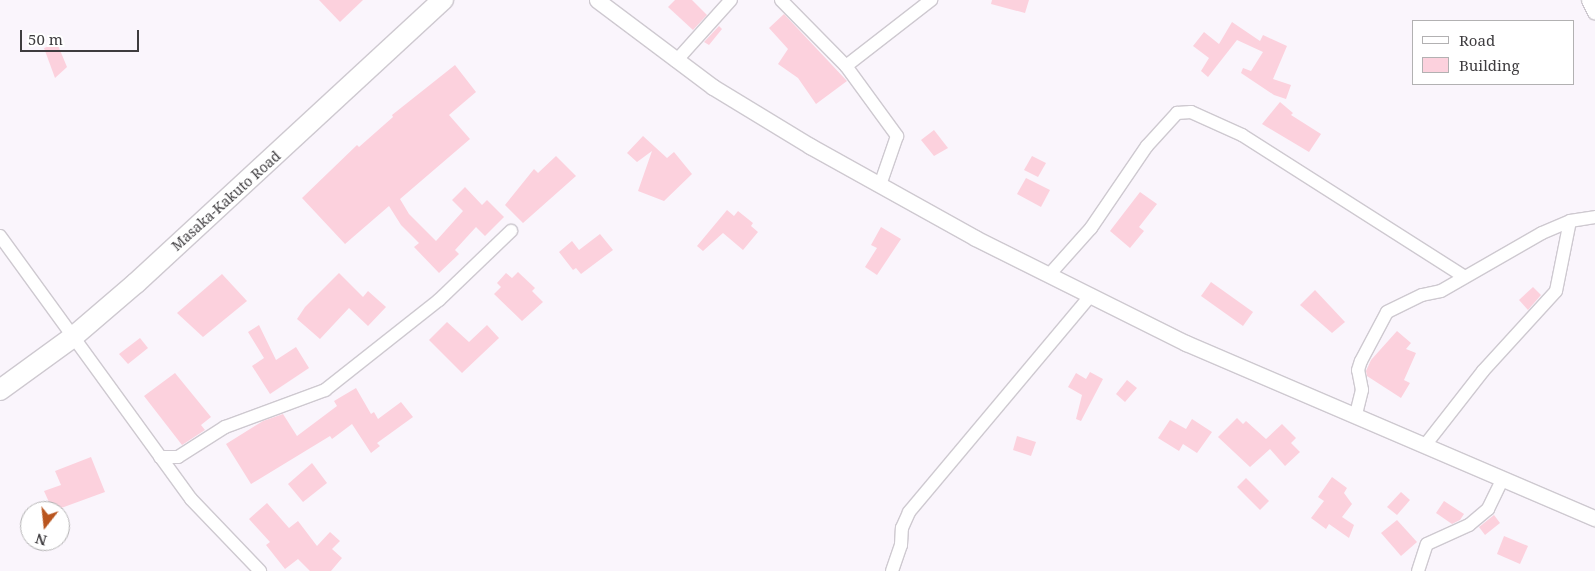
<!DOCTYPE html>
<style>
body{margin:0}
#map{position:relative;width:1595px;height:571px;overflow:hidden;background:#faf5fc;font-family:"Noto Serif",serif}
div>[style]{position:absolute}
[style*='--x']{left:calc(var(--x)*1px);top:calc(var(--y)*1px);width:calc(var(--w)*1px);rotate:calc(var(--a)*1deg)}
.building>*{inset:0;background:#fcd1dd}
.roads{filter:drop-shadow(1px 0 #cec9d0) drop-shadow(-1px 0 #cec9d0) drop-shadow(0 1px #cec9d0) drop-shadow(0 -1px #cec9d0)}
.minor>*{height:12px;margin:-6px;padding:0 6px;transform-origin:6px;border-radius:6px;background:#fff}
.tertiary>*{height:15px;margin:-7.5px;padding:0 7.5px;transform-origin:7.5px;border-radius:7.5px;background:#fff}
.trunk>*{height:20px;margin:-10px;padding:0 10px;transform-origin:10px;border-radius:10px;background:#fff}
span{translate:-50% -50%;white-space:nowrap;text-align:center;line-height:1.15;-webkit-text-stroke:4px #fff;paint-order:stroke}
.street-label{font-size:14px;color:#3e3c3f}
.legend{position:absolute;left:1412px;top:20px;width:162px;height:65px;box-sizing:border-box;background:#fff;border:1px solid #b2b1b2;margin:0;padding:6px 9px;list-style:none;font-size:15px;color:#3e3c3f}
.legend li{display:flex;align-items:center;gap:10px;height:25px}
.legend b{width:25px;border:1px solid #b2b1b2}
.north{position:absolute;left:20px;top:501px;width:50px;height:50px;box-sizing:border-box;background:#fff;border:1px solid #b2b1b2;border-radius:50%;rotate:196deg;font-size:14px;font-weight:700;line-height:20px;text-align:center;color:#3e3c3f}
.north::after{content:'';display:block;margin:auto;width:18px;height:22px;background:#b9551f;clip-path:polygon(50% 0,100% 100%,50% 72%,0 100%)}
.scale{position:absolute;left:20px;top:30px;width:119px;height:22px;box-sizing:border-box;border:2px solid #3e3c3f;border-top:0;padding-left:6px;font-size:15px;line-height:18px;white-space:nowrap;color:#3e3c3f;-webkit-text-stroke:4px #fff;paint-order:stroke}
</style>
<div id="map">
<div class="building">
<div style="clip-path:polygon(319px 0,363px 0,340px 22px)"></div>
<div style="clip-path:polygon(675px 0,692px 0,707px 15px,693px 30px,668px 7px)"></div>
<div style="clip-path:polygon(992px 0,1029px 0,1025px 13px,991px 4px)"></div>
<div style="clip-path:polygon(784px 14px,847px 81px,816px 104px,798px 78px,778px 64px,788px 49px,769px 28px)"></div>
<div style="clip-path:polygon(1232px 22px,1260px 41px,1263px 35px,1287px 46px,1273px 79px,1291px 85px,1286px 99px,1274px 95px,1241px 73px,1243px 68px,1251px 71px,1263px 52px,1237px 40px,1208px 77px,1201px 71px,1209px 58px,1193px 46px,1204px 32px,1219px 44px)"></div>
<div style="clip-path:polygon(719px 26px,722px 29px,709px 45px,704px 42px)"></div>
<div style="clip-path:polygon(57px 43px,67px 67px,55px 78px,44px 48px)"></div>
<div style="clip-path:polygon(455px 65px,476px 92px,449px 115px,470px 139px,400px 199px,409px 214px,436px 241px,463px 211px,452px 200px,465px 187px,482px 205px,487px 200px,504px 217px,485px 236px,476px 227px,455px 250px,459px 254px,439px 273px,414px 247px,419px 243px,401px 225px,389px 206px,345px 244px,302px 198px,357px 145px,359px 147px,393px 117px,392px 115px)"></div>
<div style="clip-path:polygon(1280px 102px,1293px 113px,1291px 115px,1321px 134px,1309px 152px,1262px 124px)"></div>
<div style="clip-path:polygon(934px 130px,948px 148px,934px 156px,921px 140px)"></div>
<div style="clip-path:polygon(643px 136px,667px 158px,674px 152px,692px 174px,664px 201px,638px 191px,652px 151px,637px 162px,627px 153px)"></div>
<div style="clip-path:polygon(556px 156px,576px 176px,523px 223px,505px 205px,534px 169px,538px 173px)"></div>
<div style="clip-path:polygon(1032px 156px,1046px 163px,1038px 177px,1024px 170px)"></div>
<div style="clip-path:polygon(1026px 178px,1050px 190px,1041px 207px,1017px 194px)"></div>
<div style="clip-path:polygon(1140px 192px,1157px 204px,1139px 227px,1144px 231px,1130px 248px,1110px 231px)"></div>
<div style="clip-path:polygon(727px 210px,734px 216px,738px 211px,753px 223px,751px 226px,758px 232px,743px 250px,723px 233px,703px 251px,697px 246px)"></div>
<div style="clip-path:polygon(881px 227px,901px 239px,877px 275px,865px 267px,877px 248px,871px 245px)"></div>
<div style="clip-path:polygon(600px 234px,613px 250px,581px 274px,576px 268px,573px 270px,559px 252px,572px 241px,579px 250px)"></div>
<div style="clip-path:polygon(518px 272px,535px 288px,532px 291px,543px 302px,522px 321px,494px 294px,501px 287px,497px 283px,506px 273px,512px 278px)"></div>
<div style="clip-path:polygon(339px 273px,363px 297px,368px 291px,386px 307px,368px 326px,349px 308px,320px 339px,297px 319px,305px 307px)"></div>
<div style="clip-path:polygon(222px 274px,247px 301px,203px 337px,177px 313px)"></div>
<div style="clip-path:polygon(1211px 282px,1253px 312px,1243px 326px,1201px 296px)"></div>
<div style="clip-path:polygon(1533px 287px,1541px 295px,1528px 310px,1519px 300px)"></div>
<div style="clip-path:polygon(1315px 290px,1345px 322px,1332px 333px,1300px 305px)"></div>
<div style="clip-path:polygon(447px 322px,469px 342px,487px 325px,499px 338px,462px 373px,429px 340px)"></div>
<div style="clip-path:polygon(259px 325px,276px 360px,296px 347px,309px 368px,270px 394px,252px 366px,264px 358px,248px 332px)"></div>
<div style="clip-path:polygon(1397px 331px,1411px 343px,1406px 349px,1416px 353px,1404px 380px,1410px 383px,1401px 398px,1367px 376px,1366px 371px,1371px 360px)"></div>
<div style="clip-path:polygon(140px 338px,148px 348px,128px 364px,119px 354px)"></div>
<div style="clip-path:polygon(1090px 372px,1103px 379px,1081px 421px,1076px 419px,1082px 395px,1068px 387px,1076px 373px,1086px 379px)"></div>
<div style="clip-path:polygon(175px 373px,211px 417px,201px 425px,205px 430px,182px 445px,144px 396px)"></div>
<div style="clip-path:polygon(1127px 380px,1137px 388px,1125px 402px,1116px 394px)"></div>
<div style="clip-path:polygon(356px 388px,371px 414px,374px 412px,378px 419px,401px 402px,413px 417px,377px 443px,380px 446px,371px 453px,352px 424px,332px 439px,330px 436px,251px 484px,226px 444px,263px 421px,283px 414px,297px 436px,337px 406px,334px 401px)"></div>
<div style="clip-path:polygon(1237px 418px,1243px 424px,1246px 421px,1266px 439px,1282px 424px,1296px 438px,1291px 443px,1300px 452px,1285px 466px,1270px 449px,1250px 467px,1218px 437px)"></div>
<div style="clip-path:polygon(1192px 419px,1212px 432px,1197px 453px,1183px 444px,1179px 451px,1158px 438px,1170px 420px,1186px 429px)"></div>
<div style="clip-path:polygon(1017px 436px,1036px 442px,1031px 456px,1013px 450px)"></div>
<div style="clip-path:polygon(91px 457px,105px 492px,53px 511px,44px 491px,61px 485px,55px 471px)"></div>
<div style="clip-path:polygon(312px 463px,327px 483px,303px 502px,288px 484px)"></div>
<div style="clip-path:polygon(1332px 477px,1347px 488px,1344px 493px,1352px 504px,1342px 517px,1354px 525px,1349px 538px,1329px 524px,1326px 529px,1311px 518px,1324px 501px,1318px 497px)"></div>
<div style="clip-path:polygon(1246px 478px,1269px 501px,1260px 510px,1237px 487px)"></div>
<div style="clip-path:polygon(1401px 492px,1410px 500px,1397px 515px,1387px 507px)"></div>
<div style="clip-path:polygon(1444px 501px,1464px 514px,1460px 520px,1452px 524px,1436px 513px)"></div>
<div style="clip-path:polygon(267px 503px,289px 528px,298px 521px,317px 546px,330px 532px,340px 541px,332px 549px,342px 558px,331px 571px,310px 571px,298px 559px,285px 569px,266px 545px,270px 542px,249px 519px)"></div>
<div style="clip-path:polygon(1494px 515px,1500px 523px,1485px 535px,1479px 527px)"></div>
<div style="clip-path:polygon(1397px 520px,1417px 542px,1401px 556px,1381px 533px)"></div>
<div style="clip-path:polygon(1504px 536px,1528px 546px,1520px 564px,1497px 554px)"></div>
</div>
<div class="roads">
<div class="minor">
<div style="--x:781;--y:0;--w:93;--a:45.4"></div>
<div style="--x:846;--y:66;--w:87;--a:53.9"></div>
<div style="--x:897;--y:136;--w:52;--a:109.1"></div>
<div style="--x:676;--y:61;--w:82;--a:-48"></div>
<div style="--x:846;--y:66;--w:108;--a:-37.8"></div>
<div style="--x:0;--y:236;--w:325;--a:54"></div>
<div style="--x:191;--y:499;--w:100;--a:46.2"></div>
<div style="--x:1049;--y:275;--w:63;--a:-48.2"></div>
<div style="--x:1091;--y:228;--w:99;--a:-55.7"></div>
<div style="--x:1147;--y:146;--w:45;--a:-47.7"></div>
<div style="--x:1177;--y:113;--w:14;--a:-4"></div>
<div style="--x:1191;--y:112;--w:56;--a:24.3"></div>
<div style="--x:1242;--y:135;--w:264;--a:32.5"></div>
<div style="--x:1356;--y:414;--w:25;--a:-76"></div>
<div style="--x:1362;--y:390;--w:20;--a:-101"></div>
<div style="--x:1358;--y:370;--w:9;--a:-72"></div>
<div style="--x:1361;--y:361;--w:55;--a:-62"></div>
<div style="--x:1387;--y:312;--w:39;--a:-26"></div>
<div style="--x:1422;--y:295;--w:19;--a:-12"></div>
<div style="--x:1441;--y:291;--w:116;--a:-29.9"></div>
<div style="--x:1542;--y:233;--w:30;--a:-23"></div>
<div style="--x:1570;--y:221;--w:25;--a:-9"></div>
<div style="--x:1426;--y:444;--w:93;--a:-52"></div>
<div style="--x:1483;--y:371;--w:108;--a:-47.6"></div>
<div style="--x:1556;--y:291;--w:71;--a:-78.7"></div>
<div style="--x:160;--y:457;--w:18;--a:0"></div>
<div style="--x:178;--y:457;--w:56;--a:-32.6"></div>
<div style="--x:225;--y:427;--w:107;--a:-20.3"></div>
<div style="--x:325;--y:390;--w:145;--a:-38.3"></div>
<div style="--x:439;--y:300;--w:100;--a:-43.8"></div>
<div style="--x:892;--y:571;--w:28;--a:-71"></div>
<div style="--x:901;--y:545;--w:17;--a:-87"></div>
<div style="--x:902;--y:528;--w:17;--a:-66"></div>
<div style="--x:909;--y:512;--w:283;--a:-50"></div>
<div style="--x:1418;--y:571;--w:28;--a:-72"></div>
<div style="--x:1427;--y:544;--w:46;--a:-24.3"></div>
<div style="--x:1469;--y:525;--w:25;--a:-40"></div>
<div style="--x:1488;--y:509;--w:34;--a:-64"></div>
</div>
<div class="tertiary">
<div style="--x:597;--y:0;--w:145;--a:36.9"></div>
<div style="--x:713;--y:87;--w:114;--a:31.3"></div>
<div style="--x:810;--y:146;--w:189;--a:29.1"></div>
<div style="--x:975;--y:238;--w:236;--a:26.5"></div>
<div style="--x:1186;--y:343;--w:445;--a:23.2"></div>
<div style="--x:1589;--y:0;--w:13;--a:63"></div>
</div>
<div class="trunk">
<div style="--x:0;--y:390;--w:90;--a:-36"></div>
<div style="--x:73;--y:337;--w:83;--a:-40.6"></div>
<div style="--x:136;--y:283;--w:418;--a:-42.7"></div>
</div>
</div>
<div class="street-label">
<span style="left:226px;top:201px;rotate:-42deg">Masaka-Kakuto Road</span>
</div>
<ul class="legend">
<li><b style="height:6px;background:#fff"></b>Road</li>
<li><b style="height:14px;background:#fcd1dd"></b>Building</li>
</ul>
<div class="north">N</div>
<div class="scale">50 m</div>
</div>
